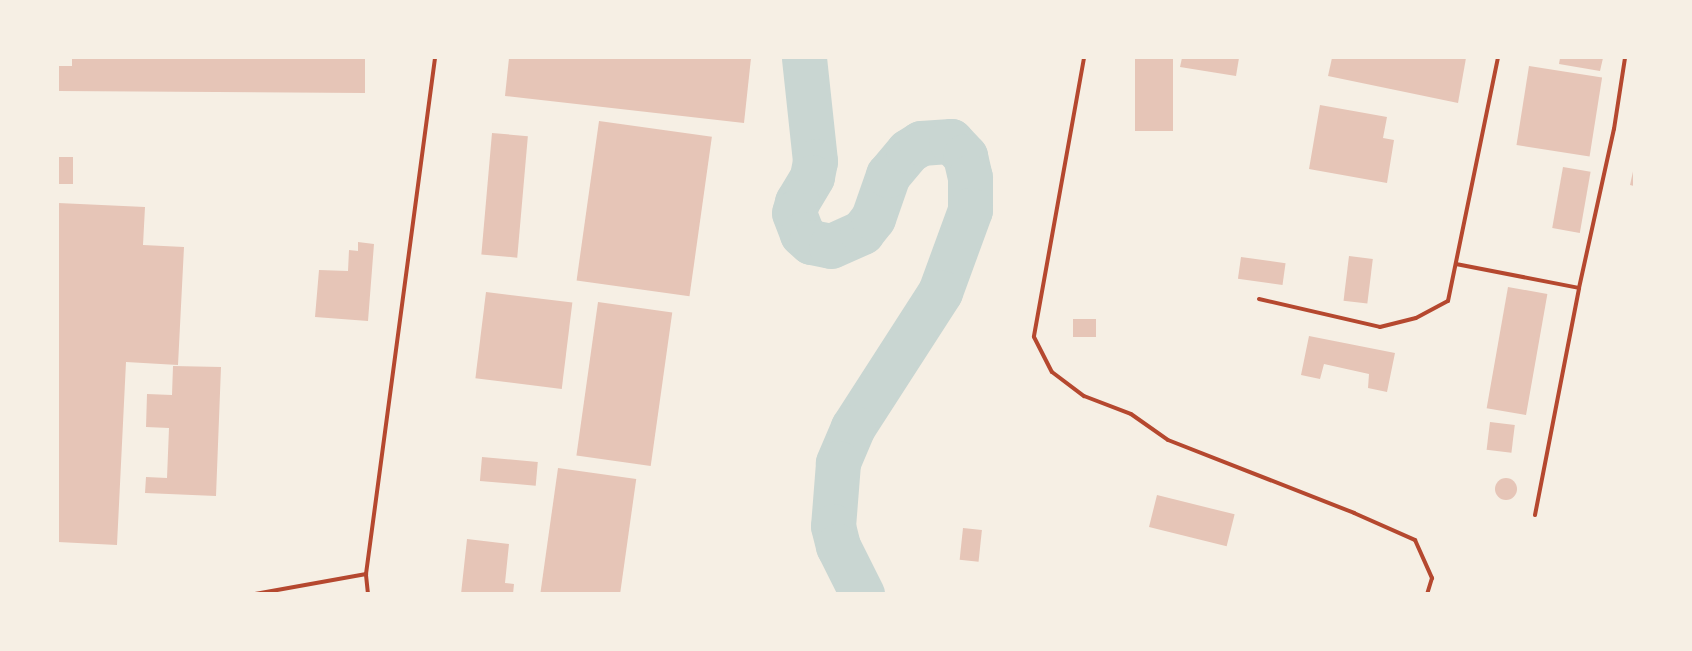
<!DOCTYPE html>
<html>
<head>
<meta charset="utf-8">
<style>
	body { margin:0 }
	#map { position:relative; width:1692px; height:651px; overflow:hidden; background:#f6efe4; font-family:Montserrat,sans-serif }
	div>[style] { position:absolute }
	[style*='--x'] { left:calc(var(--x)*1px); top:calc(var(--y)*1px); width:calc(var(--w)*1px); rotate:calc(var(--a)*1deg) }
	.river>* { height:45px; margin:-22.5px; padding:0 22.5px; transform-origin:22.5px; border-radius:22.5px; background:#c9d6d2 }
	.building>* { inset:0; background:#e6c5b7; transform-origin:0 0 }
	.round { border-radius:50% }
	.service>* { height:4px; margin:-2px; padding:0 2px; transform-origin:2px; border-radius:2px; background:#b5482f }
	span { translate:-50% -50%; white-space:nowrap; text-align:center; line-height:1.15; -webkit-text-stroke:5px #f6efe4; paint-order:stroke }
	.frame { position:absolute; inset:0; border:59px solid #f6efe4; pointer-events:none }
</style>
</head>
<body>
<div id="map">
	<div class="river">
		<div style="--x:804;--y:58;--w:104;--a:83.9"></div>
		<div style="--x:815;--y:161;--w:16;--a:101"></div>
		<div style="--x:812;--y:177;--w:29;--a:121"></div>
		<div style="--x:797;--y:202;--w:11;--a:105"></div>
		<div style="--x:794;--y:213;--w:22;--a:69"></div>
		<div style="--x:802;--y:234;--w:12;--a:42"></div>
		<div style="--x:811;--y:242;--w:20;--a:11"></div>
		<div style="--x:831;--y:246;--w:34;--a:-24"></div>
		<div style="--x:862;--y:232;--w:18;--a:-52"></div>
		<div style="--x:873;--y:218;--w:46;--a:-70.8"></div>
		<div style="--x:888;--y:175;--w:31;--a:-50"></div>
		<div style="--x:908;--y:151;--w:15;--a:-32"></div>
		<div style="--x:921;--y:143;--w:30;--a:-4"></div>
		<div style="--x:951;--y:141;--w:21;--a:47"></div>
		<div style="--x:965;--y:156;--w:22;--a:77"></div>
		<div style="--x:970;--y:177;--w:33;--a:90"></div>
		<div style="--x:970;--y:210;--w:87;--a:110.1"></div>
		<div style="--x:940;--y:292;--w:161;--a:122.8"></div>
		<div style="--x:853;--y:427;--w:39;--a:113"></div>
		<div style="--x:838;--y:463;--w:63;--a:94.5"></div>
		<div style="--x:833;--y:526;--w:21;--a:76"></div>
		<div style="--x:838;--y:546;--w:54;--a:63.4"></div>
	</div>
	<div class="building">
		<div style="clip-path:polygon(72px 58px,365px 58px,365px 93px,58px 91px,58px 66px,72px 66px)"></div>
		<div style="clip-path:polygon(509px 58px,751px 58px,744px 123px,505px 96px)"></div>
		<div style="left:1135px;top:58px;width:38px;height:73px"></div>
		<div style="clip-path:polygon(1182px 58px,1239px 58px,1236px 76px,1180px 67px)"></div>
		<div style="clip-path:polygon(1332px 58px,1466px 58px,1458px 103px,1328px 76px)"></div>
		<div style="clip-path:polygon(1560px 58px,1603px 58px,1600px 71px,1559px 64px)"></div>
		<div style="left:1529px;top:66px;width:74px;height:80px;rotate:9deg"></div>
		<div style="clip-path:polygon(1320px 105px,1387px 117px,1383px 138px,1394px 140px,1387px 183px,1309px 169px)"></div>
		<div style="left:599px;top:121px;width:114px;height:161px;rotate:8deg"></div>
		<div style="left:492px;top:133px;width:36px;height:122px;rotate:5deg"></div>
		<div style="left:58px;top:157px;width:15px;height:27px"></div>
		<div style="left:1563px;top:167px;width:28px;height:62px;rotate:10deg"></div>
		<div style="clip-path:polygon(1634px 167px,1634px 186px,1630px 185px)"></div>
		<div style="clip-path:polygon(58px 203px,145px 207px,143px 245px,184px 247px,178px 365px,126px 362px,117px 545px,58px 542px)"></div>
		<div style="clip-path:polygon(358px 242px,374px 244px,368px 321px,315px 317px,319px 270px,348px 271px,349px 250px,358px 251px)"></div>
		<div style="left:1349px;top:256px;width:24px;height:45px;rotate:7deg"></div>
		<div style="left:1241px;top:257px;width:45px;height:22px;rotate:8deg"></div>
		<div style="left:1508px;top:287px;width:40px;height:123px;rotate:10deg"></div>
		<div style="left:486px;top:292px;width:87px;height:87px;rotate:7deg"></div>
		<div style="left:598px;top:302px;width:75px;height:155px;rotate:8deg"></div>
		<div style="left:1073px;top:319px;width:23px;height:18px"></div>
		<div style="clip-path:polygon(1309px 336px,1395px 353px,1387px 392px,1368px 388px,1369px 374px,1324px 364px,1320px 379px,1301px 375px)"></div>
		<div style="clip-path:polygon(173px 366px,221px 367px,216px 496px,145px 493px,146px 477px,167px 478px,169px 428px,146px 427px,147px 394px,172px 395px)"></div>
		<div style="left:1490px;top:422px;width:25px;height:28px;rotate:7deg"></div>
		<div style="left:482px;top:457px;width:56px;height:24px;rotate:5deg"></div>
		<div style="left:558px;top:468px;width:79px;height:127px;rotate:8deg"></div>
		<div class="round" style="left:1495px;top:478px;width:22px;height:22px"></div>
		<div style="left:1157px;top:495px;width:80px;height:33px;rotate:14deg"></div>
		<div style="left:963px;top:528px;width:19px;height:32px;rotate:6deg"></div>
		<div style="clip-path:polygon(467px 539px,509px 544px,505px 583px,514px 584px,513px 594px,461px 594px)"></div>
	</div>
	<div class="service">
		<div style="--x:1084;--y:58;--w:283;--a:100.2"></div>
		<div style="--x:1034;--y:337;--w:39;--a:63"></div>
		<div style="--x:1052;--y:372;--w:40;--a:37"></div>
		<div style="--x:1084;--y:396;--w:50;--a:21"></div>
		<div style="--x:1131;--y:414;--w:45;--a:35.1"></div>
		<div style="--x:1168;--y:440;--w:200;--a:21.4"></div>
		<div style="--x:1354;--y:513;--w:67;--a:23.9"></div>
		<div style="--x:1415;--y:540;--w:42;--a:65.9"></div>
		<div style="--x:1432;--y:578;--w:17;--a:107"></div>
		<div style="--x:1456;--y:264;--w:125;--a:11"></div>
		<div style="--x:1259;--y:299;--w:124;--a:13"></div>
		<div style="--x:1380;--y:327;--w:37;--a:-14"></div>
		<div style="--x:1416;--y:318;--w:36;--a:-28"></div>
		<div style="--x:1448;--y:301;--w:248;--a:-78.4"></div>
		<div style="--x:1535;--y:515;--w:231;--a:-79"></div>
		<div style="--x:1579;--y:288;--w:163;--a:-77.6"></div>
		<div style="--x:1614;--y:129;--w:72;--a:-81.2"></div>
		<div style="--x:255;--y:594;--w:113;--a:-10.2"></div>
		<div style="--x:368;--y:594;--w:20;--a:-96"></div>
		<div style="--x:366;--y:574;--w:521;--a:-82.38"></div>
	</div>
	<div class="frame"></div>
</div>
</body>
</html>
